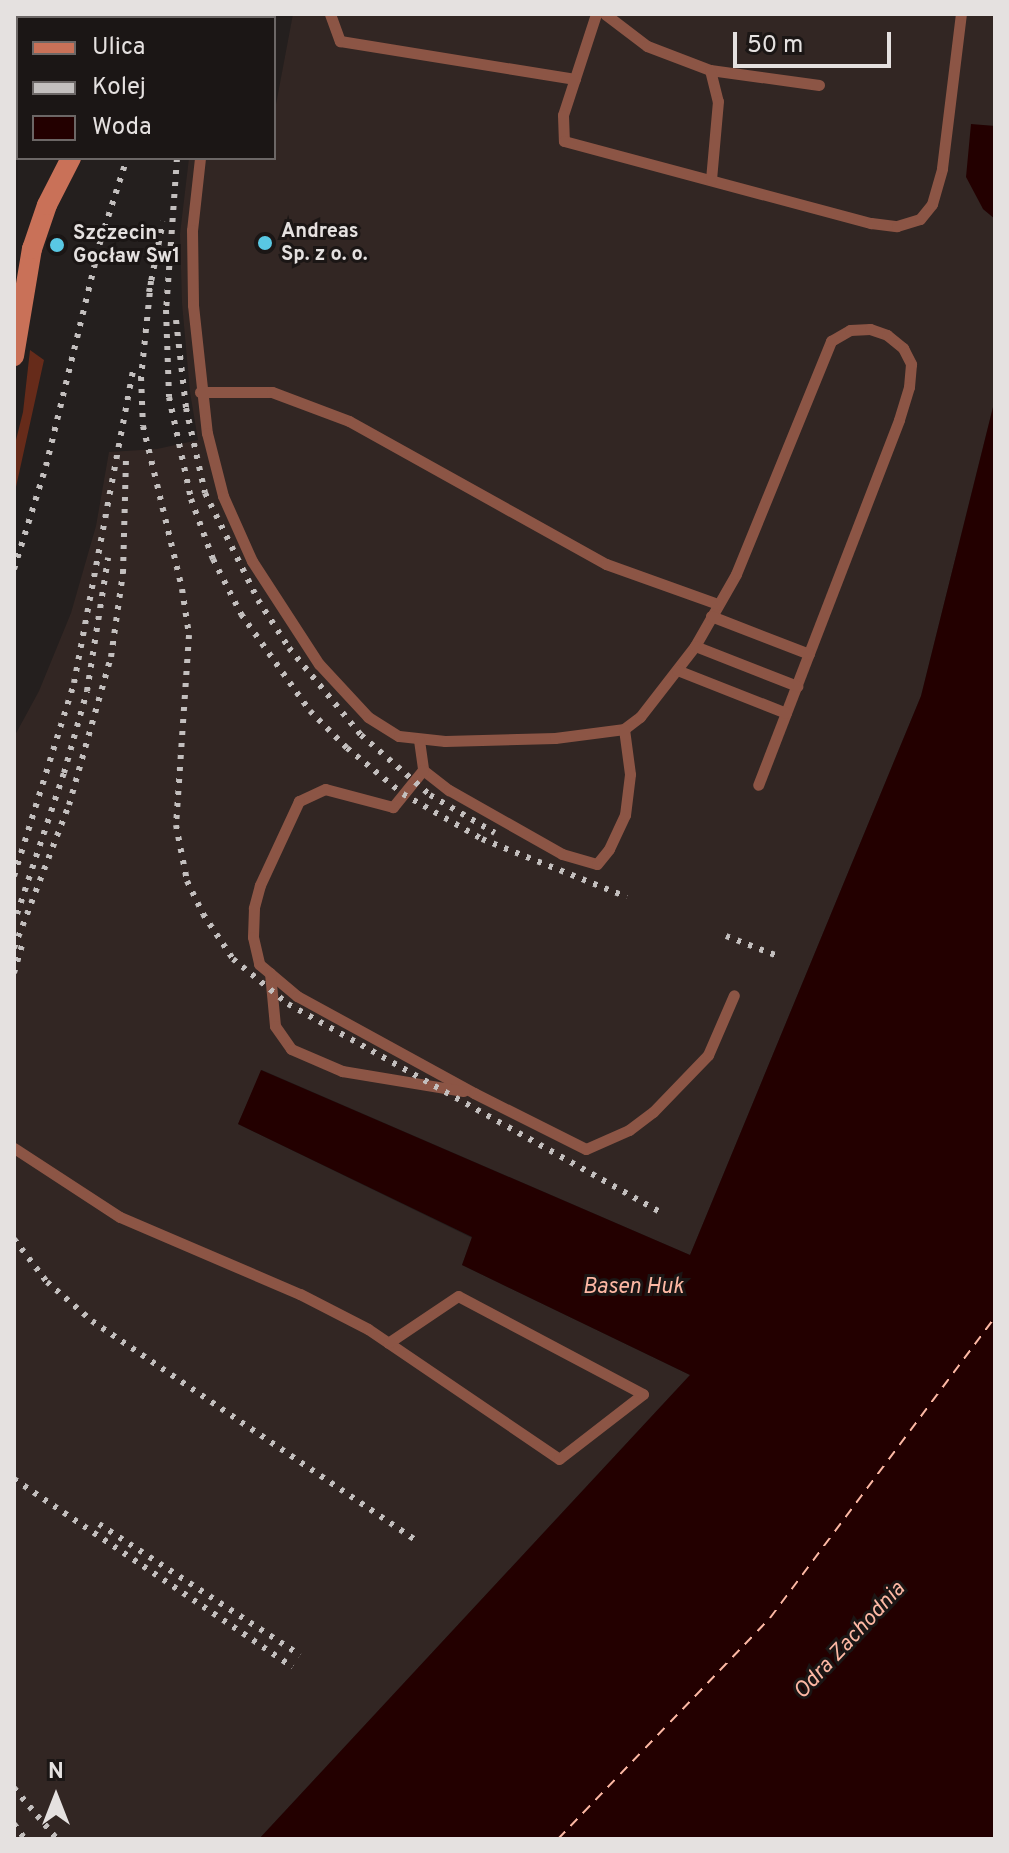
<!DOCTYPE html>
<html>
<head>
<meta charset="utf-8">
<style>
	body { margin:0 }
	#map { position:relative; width:1009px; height:1853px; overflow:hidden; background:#241f1e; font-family:Overpass,sans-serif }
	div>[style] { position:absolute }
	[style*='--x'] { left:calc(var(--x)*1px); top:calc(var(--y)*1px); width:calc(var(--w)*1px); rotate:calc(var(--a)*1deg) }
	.built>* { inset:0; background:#322623 }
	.green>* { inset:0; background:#662b1a }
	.water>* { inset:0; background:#230000 }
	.ferry>* { height:2px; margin-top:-1px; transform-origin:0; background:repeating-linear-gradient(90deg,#fdb8a4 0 10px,transparent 0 18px) }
	.lane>* { height:11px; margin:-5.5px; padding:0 5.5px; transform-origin:5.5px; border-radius:5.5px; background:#8c5545 }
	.street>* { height:20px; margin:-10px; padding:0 10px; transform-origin:10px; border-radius:10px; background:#8c5545 }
	.secondary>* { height:20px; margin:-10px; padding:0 10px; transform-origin:10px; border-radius:10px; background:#c97158 }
	.rail>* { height:6px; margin-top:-3px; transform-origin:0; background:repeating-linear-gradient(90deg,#c3bfbe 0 4px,transparent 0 12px) }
	.dots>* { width:22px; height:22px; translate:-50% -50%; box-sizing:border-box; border:4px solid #1b1615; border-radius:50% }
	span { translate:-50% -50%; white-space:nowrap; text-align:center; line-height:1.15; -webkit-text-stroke:6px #1b1615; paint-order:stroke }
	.poi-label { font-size:20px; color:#e5e1e0; font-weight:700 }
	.left { translate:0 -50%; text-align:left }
	.water-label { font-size:22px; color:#fdb8a4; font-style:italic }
	.frame { position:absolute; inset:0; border:16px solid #e5e1e0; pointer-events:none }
	.legend { position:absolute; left:16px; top:16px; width:260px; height:144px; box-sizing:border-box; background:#1b1615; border:2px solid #6c6766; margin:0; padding:10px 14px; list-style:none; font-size:24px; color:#e5e1e0 }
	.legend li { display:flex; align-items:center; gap:16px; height:40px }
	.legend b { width:40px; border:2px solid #6c6766 }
	.north { position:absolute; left:16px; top:1757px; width:80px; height:80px; -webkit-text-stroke:6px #1b1615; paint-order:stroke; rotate:0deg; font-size:22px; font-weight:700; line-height:32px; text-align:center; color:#e5e1e0 }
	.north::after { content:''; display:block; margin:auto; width:28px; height:36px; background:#e5e1e0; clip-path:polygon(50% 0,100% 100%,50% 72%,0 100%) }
	.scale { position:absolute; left:733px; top:32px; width:158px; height:36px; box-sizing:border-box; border:4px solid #e5e1e0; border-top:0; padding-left:10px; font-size:24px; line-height:28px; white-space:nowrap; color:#e5e1e0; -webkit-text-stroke:6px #1b1615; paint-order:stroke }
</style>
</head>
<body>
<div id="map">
	<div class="built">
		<div style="clip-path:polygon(293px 14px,995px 14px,995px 126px,971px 125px,983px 209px,995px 219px,995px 399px,921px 696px,690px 1255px,262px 1070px,238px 1124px,472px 1238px,462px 1265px,690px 1375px,259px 1839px,14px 1839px,14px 737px,39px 691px,71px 613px,96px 526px,109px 452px,157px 449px,198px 440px,190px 392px,182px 303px,180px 234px,189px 158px,274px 158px,274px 115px)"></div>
	</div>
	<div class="green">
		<div style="clip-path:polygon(30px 350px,44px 360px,14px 496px,14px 448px,23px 412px)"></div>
	</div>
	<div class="water">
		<div style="clip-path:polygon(971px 124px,995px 126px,995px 219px,983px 209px,966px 177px)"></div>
		<div style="clip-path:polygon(995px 399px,995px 1839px,259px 1839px,690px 1375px,462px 1265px,472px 1237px,238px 1124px,261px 1070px,690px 1255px,921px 696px)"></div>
	</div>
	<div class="ferry">
		<div style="--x:558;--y:1839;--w:306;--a:-46.2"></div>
		<div style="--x:770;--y:1618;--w:376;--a:-53.2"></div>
	</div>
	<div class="lane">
		<div style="--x:330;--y:14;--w:29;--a:70"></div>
		<div style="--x:340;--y:41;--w:238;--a:9.2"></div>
		<div style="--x:596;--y:14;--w:106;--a:108.1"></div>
		<div style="--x:563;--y:115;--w:26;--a:88"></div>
		<div style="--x:564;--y:141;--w:318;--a:15"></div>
		<div style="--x:871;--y:223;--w:26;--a:7"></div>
		<div style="--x:897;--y:226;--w:24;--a:-17"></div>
		<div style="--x:920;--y:219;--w:19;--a:-51"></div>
		<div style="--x:932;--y:204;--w:37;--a:-74"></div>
		<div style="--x:942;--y:168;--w:155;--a:-83"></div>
		<div style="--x:605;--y:14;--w:53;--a:37.3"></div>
		<div style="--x:647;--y:46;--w:67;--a:20.9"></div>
		<div style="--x:710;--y:70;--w:110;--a:7.8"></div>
		<div style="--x:710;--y:70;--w:32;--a:76"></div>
		<div style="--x:718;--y:101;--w:79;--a:95.1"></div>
		<div style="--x:200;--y:158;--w:72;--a:96.3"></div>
		<div style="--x:192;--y:230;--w:75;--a:89.2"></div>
		<div style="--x:193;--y:305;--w:129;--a:83.8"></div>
		<div style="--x:207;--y:433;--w:65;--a:75.7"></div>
		<div style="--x:223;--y:496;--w:71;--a:66"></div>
		<div style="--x:252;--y:561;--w:123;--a:57"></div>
		<div style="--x:319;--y:664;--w:72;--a:47.2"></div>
		<div style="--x:368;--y:717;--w:36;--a:32"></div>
		<div style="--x:399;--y:736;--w:46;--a:6.2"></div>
		<div style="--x:445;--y:741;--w:110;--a:-1.6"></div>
		<div style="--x:555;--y:738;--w:70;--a:-7.4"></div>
		<div style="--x:624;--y:729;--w:20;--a:-37"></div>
		<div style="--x:640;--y:717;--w:90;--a:-52.2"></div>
		<div style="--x:695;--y:646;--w:83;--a:-60.3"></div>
		<div style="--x:736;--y:574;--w:252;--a:-67.8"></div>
		<div style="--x:831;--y:341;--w:22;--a:-30"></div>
		<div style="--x:850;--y:330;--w:20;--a:-3"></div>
		<div style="--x:870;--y:329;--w:18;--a:19"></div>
		<div style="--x:887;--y:335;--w:21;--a:39"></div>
		<div style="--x:903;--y:348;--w:18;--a:63"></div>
		<div style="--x:911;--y:364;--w:23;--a:95"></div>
		<div style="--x:909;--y:387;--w:34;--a:107"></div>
		<div style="--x:899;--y:420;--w:391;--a:111.1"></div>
		<div style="--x:200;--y:392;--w:72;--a:0"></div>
		<div style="--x:272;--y:392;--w:82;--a:20.6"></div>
		<div style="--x:349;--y:421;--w:294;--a:29.1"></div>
		<div style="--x:606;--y:564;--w:119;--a:19.7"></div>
		<div style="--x:711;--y:616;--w:105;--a:21.2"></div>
		<div style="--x:695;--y:646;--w:110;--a:21.4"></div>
		<div style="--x:677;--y:670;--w:117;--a:21.5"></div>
		<div style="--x:419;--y:740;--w:30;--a:82"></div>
		<div style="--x:423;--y:770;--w:33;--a:38"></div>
		<div style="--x:449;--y:790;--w:130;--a:29.5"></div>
		<div style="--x:562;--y:854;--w:36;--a:16"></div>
		<div style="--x:597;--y:864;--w:19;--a:-51"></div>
		<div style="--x:609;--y:849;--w:38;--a:-65"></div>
		<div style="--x:625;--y:815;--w:41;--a:-83"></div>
		<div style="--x:630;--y:774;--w:45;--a:-97.6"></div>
		<div style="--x:423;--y:770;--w:48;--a:129"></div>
		<div style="--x:393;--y:807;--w:70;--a:-165.2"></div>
		<div style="--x:325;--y:789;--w:29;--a:155"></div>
		<div style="--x:299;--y:801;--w:93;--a:114.9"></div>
		<div style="--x:260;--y:885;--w:24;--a:105"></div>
		<div style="--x:254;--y:908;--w:29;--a:92"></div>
		<div style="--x:253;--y:937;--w:28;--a:77"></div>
		<div style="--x:259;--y:964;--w:50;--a:40.1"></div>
		<div style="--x:297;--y:996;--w:202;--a:28.7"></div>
		<div style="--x:474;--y:1093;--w:125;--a:26.6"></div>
		<div style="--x:586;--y:1149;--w:47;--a:-23.8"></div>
		<div style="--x:629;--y:1130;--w:30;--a:-37"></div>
		<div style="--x:653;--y:1112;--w:79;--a:-46"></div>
		<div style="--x:708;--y:1055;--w:65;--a:-66.6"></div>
		<div style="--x:270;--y:973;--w:53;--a:84.6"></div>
		<div style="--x:275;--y:1026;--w:28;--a:55"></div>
		<div style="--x:291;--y:1049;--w:56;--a:23.3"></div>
		<div style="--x:342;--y:1071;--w:123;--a:9.4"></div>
		<div style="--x:14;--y:1148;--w:126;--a:33.1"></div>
		<div style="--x:120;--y:1217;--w:196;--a:23.2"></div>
		<div style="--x:300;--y:1294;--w:76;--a:27.2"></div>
		<div style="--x:368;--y:1329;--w:231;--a:34.2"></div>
		<div style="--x:559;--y:1459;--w:106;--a:-37.7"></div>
		<div style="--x:643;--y:1394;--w:209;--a:-152.1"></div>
		<div style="--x:458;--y:1296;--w:84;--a:146.1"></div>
	</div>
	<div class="street">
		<div style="--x:252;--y:18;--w:4;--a:-76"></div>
	</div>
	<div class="secondary">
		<div style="--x:147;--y:18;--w:4;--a:-63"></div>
		<div style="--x:14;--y:356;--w:109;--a:-80.5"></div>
		<div style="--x:32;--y:249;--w:46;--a:-71.2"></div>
		<div style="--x:47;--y:205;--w:53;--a:-62.9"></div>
	</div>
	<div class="rail">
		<div style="--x:191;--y:18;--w:4;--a:-63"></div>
		<div style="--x:209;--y:18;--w:4;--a:-63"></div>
		<div style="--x:177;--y:158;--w:152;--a:94.1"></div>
		<div style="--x:166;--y:310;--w:87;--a:88"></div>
		<div style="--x:169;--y:397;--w:104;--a:77.8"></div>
		<div style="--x:191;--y:499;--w:64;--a:69.9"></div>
		<div style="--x:213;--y:559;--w:62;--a:63"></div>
		<div style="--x:241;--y:614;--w:119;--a:54.6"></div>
		<div style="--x:310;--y:711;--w:52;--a:45"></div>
		<div style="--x:347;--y:748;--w:72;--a:39.4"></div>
		<div style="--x:403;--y:794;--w:91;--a:29.7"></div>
		<div style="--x:482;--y:839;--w:156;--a:21.8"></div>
		<div style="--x:151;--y:281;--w:97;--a:95.9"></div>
		<div style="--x:141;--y:377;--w:49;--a:87.7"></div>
		<div style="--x:143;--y:426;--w:168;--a:76.5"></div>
		<div style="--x:182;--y:589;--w:47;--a:81.3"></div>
		<div style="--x:189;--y:635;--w:190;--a:93.9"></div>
		<div style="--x:176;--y:825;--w:57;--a:78.9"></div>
		<div style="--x:187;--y:881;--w:37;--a:64"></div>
		<div style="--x:203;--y:914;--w:54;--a:56.3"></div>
		<div style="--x:233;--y:959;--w:71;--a:39.3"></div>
		<div style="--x:288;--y:1004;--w:428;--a:29.2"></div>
		<div style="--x:149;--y:292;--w:72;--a:-78.8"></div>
		<div style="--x:176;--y:320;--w:89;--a:83.5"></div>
		<div style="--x:186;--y:408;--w:87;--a:77.4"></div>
		<div style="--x:205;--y:493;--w:119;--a:63.6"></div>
		<div style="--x:258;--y:600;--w:57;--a:57.1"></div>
		<div style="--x:289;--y:648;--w:113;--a:50.4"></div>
		<div style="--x:361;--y:735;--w:91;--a:41"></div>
		<div style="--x:430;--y:795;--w:75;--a:30.3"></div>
		<div style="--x:14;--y:569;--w:108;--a:-72.7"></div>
		<div style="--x:46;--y:466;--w:234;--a:-76.4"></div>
		<div style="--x:101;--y:239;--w:85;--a:-72.2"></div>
		<div style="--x:14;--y:876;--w:202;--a:-72.7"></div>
		<div style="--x:74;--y:683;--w:318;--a:-79.3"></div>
		<div style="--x:17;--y:914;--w:149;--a:-71.6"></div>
		<div style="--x:64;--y:773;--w:85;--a:-74.3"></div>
		<div style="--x:87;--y:691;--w:135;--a:-81"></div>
		<div style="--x:726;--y:936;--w:53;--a:21.2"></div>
		<div style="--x:14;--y:948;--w:153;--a:-69"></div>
		<div style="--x:69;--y:805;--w:154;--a:-74.2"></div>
		<div style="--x:111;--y:657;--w:85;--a:-81.9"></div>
		<div style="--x:123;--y:573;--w:116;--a:-88.5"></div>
		<div style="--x:14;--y:973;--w:35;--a:-74"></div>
		<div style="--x:14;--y:1239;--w:54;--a:52.5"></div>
		<div style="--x:47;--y:1282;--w:60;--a:40.9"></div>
		<div style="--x:92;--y:1321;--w:391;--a:34.1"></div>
		<div style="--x:14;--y:1479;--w:336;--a:34"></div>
		<div style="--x:99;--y:1524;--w:240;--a:33.1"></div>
		<div style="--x:14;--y:1788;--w:67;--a:49.9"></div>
		<div style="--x:14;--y:1824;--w:19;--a:54"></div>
	</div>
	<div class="dots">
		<div style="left:265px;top:243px;background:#59c8e4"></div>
		<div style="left:57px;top:245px;background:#59c8e4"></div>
	</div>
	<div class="poi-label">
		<span class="left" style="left:281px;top:244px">Andreas<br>Sp. z o. o.</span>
		<span class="left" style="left:73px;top:246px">Szczecin<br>Gocław Sw1</span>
	</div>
	<div class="water-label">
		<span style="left:633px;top:1288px">Basen Huk</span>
		<span style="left:850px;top:1641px;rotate:-47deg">Odra Zachodnia</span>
	</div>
	<div class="frame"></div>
	<ul class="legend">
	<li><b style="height:10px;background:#c97158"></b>Ulica</li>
	<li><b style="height:10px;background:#c3bfbe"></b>Kolej</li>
	<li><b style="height:22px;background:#230000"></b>Woda</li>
	</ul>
	<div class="north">N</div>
	<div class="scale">50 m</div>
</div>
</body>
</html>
